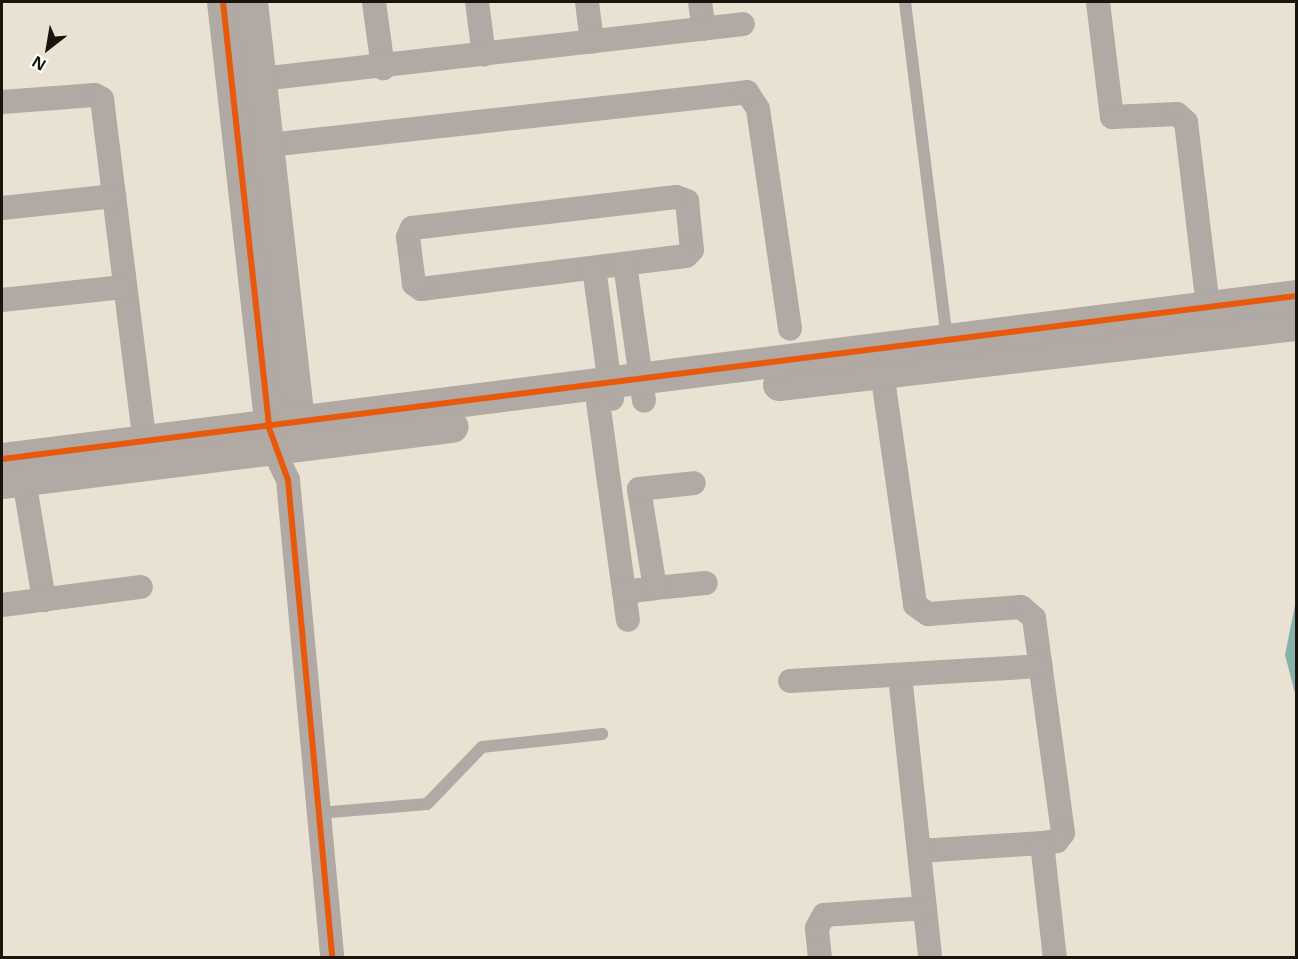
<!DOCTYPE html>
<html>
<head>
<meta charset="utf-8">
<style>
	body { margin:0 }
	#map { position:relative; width:1298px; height:959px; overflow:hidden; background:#e9e2d3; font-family:"Noto Sans",sans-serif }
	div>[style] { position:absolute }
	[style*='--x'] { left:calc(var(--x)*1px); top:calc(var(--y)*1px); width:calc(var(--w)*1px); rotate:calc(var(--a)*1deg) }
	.water>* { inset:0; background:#86b2ad }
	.service>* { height:12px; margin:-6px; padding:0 6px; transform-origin:6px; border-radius:6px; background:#b1a9a3 }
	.minor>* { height:24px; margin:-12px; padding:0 12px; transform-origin:12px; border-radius:12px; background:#b1a9a3 }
	.tertiary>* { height:32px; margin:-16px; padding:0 16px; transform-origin:16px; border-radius:16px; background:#b1a9a3 }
	.cycleway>* { height:6px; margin:-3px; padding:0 3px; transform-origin:3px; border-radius:3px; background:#e8590c }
	span { translate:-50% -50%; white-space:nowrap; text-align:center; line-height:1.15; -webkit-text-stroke:6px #fff; paint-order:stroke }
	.frame { position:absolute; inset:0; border:3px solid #1a150c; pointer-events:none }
	.north { position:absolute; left:18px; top:18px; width:60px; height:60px; -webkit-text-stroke:4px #fff; paint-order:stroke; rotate:211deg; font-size:16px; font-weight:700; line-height:24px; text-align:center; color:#1a150c }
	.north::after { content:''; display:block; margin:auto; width:21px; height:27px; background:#1a150c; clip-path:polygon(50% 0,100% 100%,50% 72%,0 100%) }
</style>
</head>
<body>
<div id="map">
	<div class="water">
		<div style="clip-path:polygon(1296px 600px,1296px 697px,1285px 655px)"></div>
	</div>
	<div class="service">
		<div style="--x:905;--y:2;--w:340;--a:82.9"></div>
		<div style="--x:319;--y:813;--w:108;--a:-4.8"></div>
		<div style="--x:427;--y:804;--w:79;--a:-46"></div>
		<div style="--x:482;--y:747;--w:121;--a:-6.2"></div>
	</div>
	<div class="minor">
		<div style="--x:374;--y:2;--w:67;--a:82.2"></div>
		<div style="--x:477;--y:2;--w:53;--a:82.5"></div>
		<div style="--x:587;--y:2;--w:40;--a:82.9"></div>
		<div style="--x:700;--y:2;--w:27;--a:82"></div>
		<div style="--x:1098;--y:2;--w:116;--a:83.1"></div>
		<div style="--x:1112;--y:117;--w:65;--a:-2.6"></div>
		<div style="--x:1177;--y:114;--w:12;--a:42"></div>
		<div style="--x:1186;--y:122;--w:186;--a:83.2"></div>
		<div style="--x:261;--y:79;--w:485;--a:-6.5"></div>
		<div style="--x:2;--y:102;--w:93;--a:-4.3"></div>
		<div style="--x:95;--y:95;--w:8;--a:30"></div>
		<div style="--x:102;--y:99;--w:346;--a:82.9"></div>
		<div style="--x:269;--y:145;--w:481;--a:-6.3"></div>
		<div style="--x:747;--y:92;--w:20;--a:57"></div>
		<div style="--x:758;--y:109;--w:222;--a:81.7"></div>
		<div style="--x:676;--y:197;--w:12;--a:20"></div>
		<div style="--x:687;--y:201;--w:49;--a:84.2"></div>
		<div style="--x:692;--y:250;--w:8;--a:135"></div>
		<div style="--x:686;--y:256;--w:267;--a:172.9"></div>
		<div style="--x:421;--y:289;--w:9;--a:-144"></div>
		<div style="--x:414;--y:284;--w:47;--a:-97.3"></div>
		<div style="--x:408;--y:237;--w:10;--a:-66"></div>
		<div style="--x:412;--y:228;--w:266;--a:-6.7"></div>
		<div style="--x:2;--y:208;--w:113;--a:-6.1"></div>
		<div style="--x:625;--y:264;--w:138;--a:82.1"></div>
		<div style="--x:594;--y:268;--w:132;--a:82.2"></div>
		<div style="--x:2;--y:300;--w:122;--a:-6.1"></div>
		<div style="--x:882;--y:372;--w:235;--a:81.9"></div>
		<div style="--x:915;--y:605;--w:16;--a:35"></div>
		<div style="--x:928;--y:614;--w:93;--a:-4.3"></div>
		<div style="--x:1021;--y:607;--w:17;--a:40"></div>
		<div style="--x:1034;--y:618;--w:217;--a:82.3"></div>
		<div style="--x:1063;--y:833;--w:10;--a:127"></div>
		<div style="--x:1057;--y:841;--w:15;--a:172"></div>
		<div style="--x:1042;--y:843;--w:123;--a:176.3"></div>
		<div style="--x:596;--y:387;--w:235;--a:82.2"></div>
		<div style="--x:273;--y:449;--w:34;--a:64"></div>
		<div style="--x:288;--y:480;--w:480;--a:84.7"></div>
		<div style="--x:24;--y:480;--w:122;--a:80.5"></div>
		<div style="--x:655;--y:588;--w:51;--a:-5.6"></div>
		<div style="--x:624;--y:592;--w:31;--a:-7"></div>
		<div style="--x:655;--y:588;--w:100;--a:-99.2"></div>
		<div style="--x:639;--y:489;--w:55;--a:-6.2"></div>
		<div style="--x:2;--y:605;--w:140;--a:-7.4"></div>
		<div style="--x:900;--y:675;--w:285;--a:83.9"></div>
		<div style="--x:790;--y:681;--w:251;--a:-3.4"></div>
		<div style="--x:1042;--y:843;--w:116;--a:83.6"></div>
		<div style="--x:820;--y:958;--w:30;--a:-96"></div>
		<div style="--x:817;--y:928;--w:15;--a:-62"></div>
		<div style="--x:824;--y:915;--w:101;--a:-4"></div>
	</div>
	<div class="tertiary">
		<div style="--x:223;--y:2;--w:449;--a:83.6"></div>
		<div style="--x:252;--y:2;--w:446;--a:83.6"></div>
		<div style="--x:779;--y:385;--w:520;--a:-6.62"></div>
		<div style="--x:2;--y:459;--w:1304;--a:-7.18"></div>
		<div style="--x:2;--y:483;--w:454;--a:-7.1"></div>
	</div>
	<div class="cycleway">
		<div style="--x:223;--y:2;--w:428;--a:83.8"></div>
		<div style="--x:269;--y:428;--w:55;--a:69.9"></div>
		<div style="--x:288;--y:480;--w:480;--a:84.7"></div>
		<div style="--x:2;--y:459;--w:1304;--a:-7.18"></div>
	</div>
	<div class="frame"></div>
	<div class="north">N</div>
</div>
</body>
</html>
